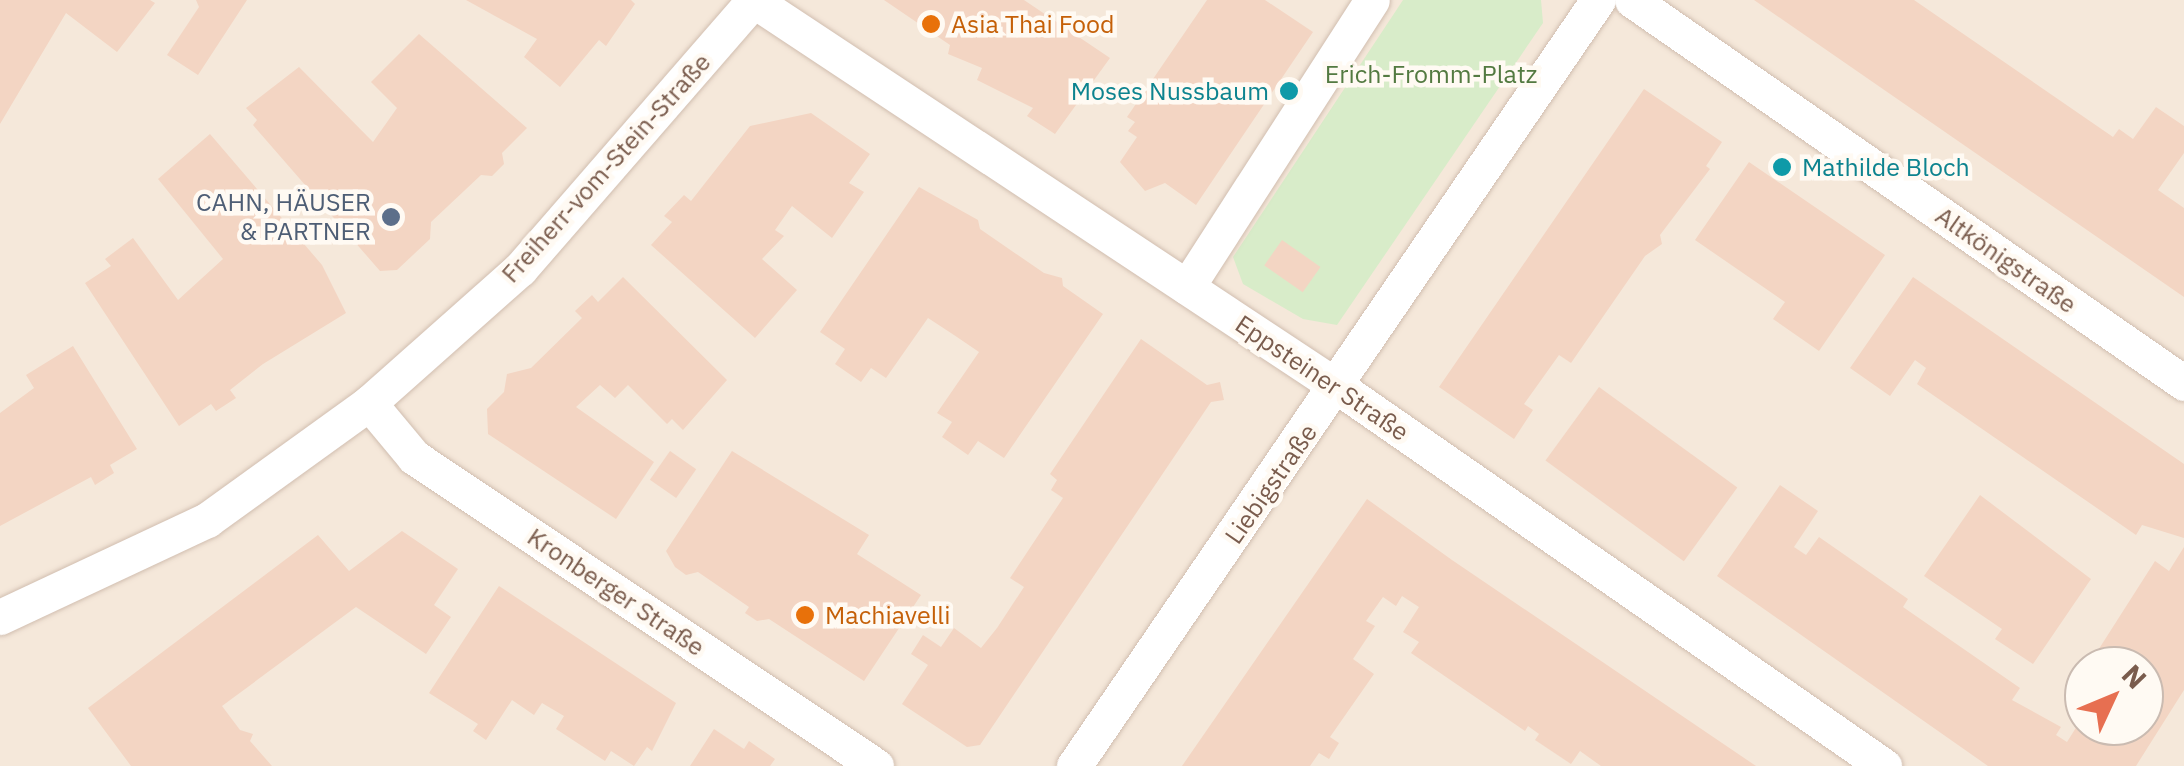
<!DOCTYPE html>
<html>
<head>
<meta charset="utf-8">
<style>
	body { margin:0 }
	#map { position:relative; width:2184px; height:766px; overflow:hidden; background:#fdf6ec; font-family:"IBM Plex Sans",sans-serif }
	div>[style] { position:absolute }
	[style*='--x'] { left:calc(var(--x)*1px); top:calc(var(--y)*1px); width:calc(var(--w)*1px); rotate:calc(var(--a)*1deg) }
	.residential>* { inset:0; background:#f5e8da }
	.green>* { inset:0; background:#d8ecc9 }
	.building>* { inset:0; background:#f3d5c3; transform-origin:0 0 }
	.roads { filter:drop-shadow(0 0 2px #d1beb0) drop-shadow(0 0 2px #d1beb0) }
	.minor>* { height:35px; margin:-17.5px; padding:0 17.5px; transform-origin:17.5px; border-radius:17.5px; background:#fff }
	.dots>* { width:28px; height:28px; translate:-50% -50%; box-sizing:border-box; border:5px solid #fffaf3; border-radius:50% }
	span { translate:-50% -50%; white-space:nowrap; text-align:center; line-height:1.15; -webkit-text-stroke:9px #fffaf3; paint-order:stroke }
	.food-label { font-size:25px; color:#c56008 }
	.left { translate:0 -50%; text-align:left }
	.park-label { font-size:25px; color:#537a41 }
	.culture-label { font-size:25px; color:#0d838f }
	.right { translate:-100% -50%; text-align:right }
	.street-label { font-size:25px; color:#7a5c4d }
	.service-label { font-size:25px; color:#4e5e75 }
	.north { position:absolute; left:2064px; top:646px; width:100px; height:100px; box-sizing:border-box; background:#fffaf3; border:2px solid #cabbb1; border-radius:50%; rotate:46deg; font-size:28px; font-weight:700; line-height:40px; text-align:center; color:#7a5c4d }
	.north::after { content:''; display:block; margin:auto; width:35px; height:45px; background:#e76f51; clip-path:polygon(50% 0,100% 100%,50% 72%,0 100%) }
</style>
</head>
<body>
<div id="map">
	<div class="residential">
		<div style="clip-path:polygon(evenodd,0 0,2184px 0,2184px 766px,0 766px,0 0,2084px 666px,2144px 666px,2144px 726px,2084px 726px,2084px 666px)"></div>
	</div>
	<div class="green">
		<div style="clip-path:polygon(1403px 0,1541px 0,1543px 23px,1337px 325px,1303px 319px,1243px 284px,1233px 257px)"></div>
	</div>
	<div class="building">
		<div style="clip-path:polygon(0 0,150px 0,155px 3px,117px 52px,66px 13px,0 124px)"></div>
		<div style="clip-path:polygon(196px 0,247px 0,198px 75px,167px 55px,199px 7px)"></div>
		<div style="clip-path:polygon(466px 0,631px 0,635px 4px,606px 46px,599px 40px,560px 87px,524px 57px,537px 39px)"></div>
		<div style="clip-path:polygon(884px 0,1024px 0,1110px 58px,1055px 134px,1027px 116px,1033px 108px,977px 80px,982px 68px,948px 54px,950px 45px)"></div>
		<div style="clip-path:polygon(1207px 0,1265px 0,1313px 32px,1196px 205px,1165px 183px,1145px 191px,1120px 162px,1137px 137px,1128px 131px,1135px 122px,1127px 117px)"></div>
		<div style="clip-path:polygon(1754px 0,1914px 0,2113px 137px,2119px 129px,2133px 139px,2156px 107px,2184px 126px,2184px 153px,2158px 190px,2184px 208px,2184px 297px)"></div>
		<div style="clip-path:polygon(419px 34px,527px 128px,502px 153px,504px 164px,492px 176px,481px 175px,431px 222px,430px 239px,397px 270px,380px 271px,253px 125px,257px 120px,246px 108px,299px 67px,373px 142px,397px 108px,371px 82px)"></div>
		<div style="clip-path:polygon(1644px 89px,1722px 142px,1706px 166px,1710px 169px,1660px 235px,1662px 244px,1645px 256px,1571px 363px,1559px 355px,1524px 404px,1533px 410px,1514px 439px,1439px 387px)"></div>
		<div style="clip-path:polygon(811px 113px,870px 154px,849px 183px,864px 192px,832px 238px,792px 206px,775px 230px,784px 236px,762px 259px,797px 290px,755px 338px,651px 245px,672px 222px,664px 216px,684px 195px,691px 201px,750px 126px)"></div>
		<div style="clip-path:polygon(210px 134px,322px 265px,346px 313px,263px 364px,230px 390px,236px 398px,216px 411px,211px 404px,179px 426px,85px 283px,111px 266px,105px 259px,133px 238px,178px 300px,223px 259px,158px 179px)"></div>
		<div style="clip-path:polygon(1749px 162px,1885px 255px,1819px 351px,1773px 319px,1785px 302px,1695px 240px)"></div>
		<div style="clip-path:polygon(919px 187px,978px 220px,980px 229px,1044px 273px,1062px 278px,1063px 286px,1103px 314px,1004px 458px,978px 441px,968px 455px,942px 437px,952px 422px,937px 413px,979px 352px,954px 335px,928px 318px,886px 378px,871px 368px,861px 382px,835px 364px,845px 349px,820px 332px)"></div>
		<div style="left:1282px;top:240px;width:47px;height:31px;rotate:35deg"></div>
		<div style="clip-path:polygon(623px 277px,727px 380px,683px 430px,672px 419px,667px 424px,628px 385px,615px 398px,600px 385px,576px 407px,654px 462px,616px 519px,488px 434px,487px 409px,504px 392px,507px 374px,531px 368px,582px 318px,575px 311px,592px 295px,598px 302px)"></div>
		<div style="clip-path:polygon(1913px 277px,2184px 464px,2184px 538px,2142px 525px,2136px 535px,1917px 384px,1926px 368px,1915px 360px,1890px 396px,1850px 368px)"></div>
		<div style="clip-path:polygon(1141px 339px,1207px 385px,1220px 382px,1224px 400px,1211px 402px,980px 745px,967px 747px,902px 704px,928px 665px,911px 654px,923px 635px,941px 647px,954px 628px,981px 648px,997px 628px,1024px 587px,1010px 578px,1063px 498px,1051px 490px,1057px 480px,1050px 474px)"></div>
		<div style="clip-path:polygon(73px 346px,137px 449px,110px 465px,114px 473px,95px 485px,91px 477px,0 526px,0 413px,34px 388px,26px 375px)"></div>
		<div style="left:1599px;top:387px;width:171px;height:91px;rotate:36deg"></div>
		<div style="left:670px;top:451px;width:32px;height:35px;rotate:35deg"></div>
		<div style="clip-path:polygon(732px 451px,869px 535px,857px 554px,921px 595px,864px 681px,769px 619px,757px 621px,745px 613px,749px 607px,698px 572px,686px 575px,675px 567px,666px 551px)"></div>
		<div style="clip-path:polygon(1780px 485px,1818px 511px,1794px 547px,1806px 555px,1819px 537px,1908px 599px,1903px 607px,2020px 688px,2012px 700px,2061px 727px,2056px 735px,2067px 742px,2084px 715px,2084px 726px,2144px 726px,2144px 666px,2088px 666px,2155px 561px,2169px 571px,2184px 547px,2184px 690px,2136px 766px,1988px 766px,1717px 576px)"></div>
		<div style="clip-path:polygon(1980px 495px,2091px 579px,2033px 664px,1995px 639px,2002px 629px,1924px 576px)"></div>
		<div style="clip-path:polygon(1367px 499px,1452px 560px,1756px 766px,1601px 766px,1580px 751px,1571px 764px,1535px 740px,1539px 734px,1528px 726px,1525px 731px,1411px 653px,1419px 642px,1403px 632px,1419px 607px,1402px 596px,1396px 606px,1383px 597px,1366px 621px,1375px 626px,1353px 659px,1374px 674px,1330px 737px,1339px 743px,1329px 759px,1319px 753px,1310px 766px,1182px 766px)"></div>
		<div style="clip-path:polygon(402px 531px,458px 569px,434px 605px,451px 617px,426px 654px,356px 607px,222px 706px,240px 730px,253px 734px,250px 741px,272px 766px,131px 766px,88px 708px,318px 535px,349px 571px)"></div>
		<div style="clip-path:polygon(499px 586px,676px 703px,652px 751px,647px 747px,634px 766px,611px 751px,605px 761px,556px 729px,564px 716px,542px 703px,534px 715px,512px 700px,486px 740px,473px 731px,478px 724px,429px 693px)"></div>
		<div style="clip-path:polygon(2084px 673px,2084px 708px,2068px 697px)"></div>
		<div style="clip-path:polygon(714px 729px,744px 749px,749px 741px,775px 759px,770px 766px,690px 766px)"></div>
	</div>
	<div class="roads">
		<div class="minor">
			<div style="--x:753;--y:0;--w:701;--a:33.49"></div>
			<div style="--x:1338;--y:387;--w:665;--a:34.77"></div>
			<div style="--x:1632;--y:0;--w:672;--a:34.75"></div>
			<div style="--x:1187;--y:287;--w:341;--a:-57.2"></div>
			<div style="--x:369;--y:403;--w:70;--a:50.2"></div>
			<div style="--x:414;--y:457;--w:556;--a:33.78"></div>
			<div style="--x:0;--y:617;--w:229;--a:-25.1"></div>
			<div style="--x:207;--y:520;--w:200;--a:-35.8"></div>
			<div style="--x:369;--y:403;--w:202;--a:-41.6"></div>
			<div style="--x:520;--y:269;--w:357;--a:-49"></div>
			<div style="--x:1074;--y:766;--w:928;--a:-55.63"></div>
		</div>
	</div>
	<div class="dots">
		<div style="left:931px;top:24px;background:#e8710a"></div>
		<div style="left:1289px;top:91px;background:#0f9aa8"></div>
		<div style="left:1782px;top:167px;background:#0f9aa8"></div>
		<div style="left:391px;top:217px;background:#5c6f8a"></div>
		<div style="left:805px;top:615px;background:#e8710a"></div>
	</div>
	<div class="food-label">
		<span class="left" style="left:951px;top:24px">Asia Thai Food</span>
		<span class="left" style="left:825px;top:615px">Machiavelli</span>
	</div>
	<div class="park-label">
		<span style="left:1431px;top:74px">Erich-Fromm-Platz</span>
	</div>
	<div class="culture-label">
		<span class="right" style="left:1269px;top:91px">Moses Nussbaum</span>
		<span class="left" style="left:1802px;top:167px">Mathilde Bloch</span>
	</div>
	<div class="street-label">
		<span style="left:606px;top:168px;rotate:-48deg">Freiherr-vom-Stein-Straße</span>
		<span style="left:2006px;top:260px;rotate:35deg">Altkönigstraße</span>
		<span style="left:1322px;top:378px;rotate:34deg">Eppsteiner Straße</span>
		<span style="left:1271px;top:484px;rotate:-55deg">Liebigstraße</span>
		<span style="left:616px;top:592px;rotate:34deg">Kronberger Straße</span>
	</div>
	<div class="service-label">
		<span class="right" style="left:371px;top:217px">CAHN, HÄUSER<br>&amp; PARTNER</span>
	</div>
	<div class="north">N</div>
</div>
</body>
</html>
